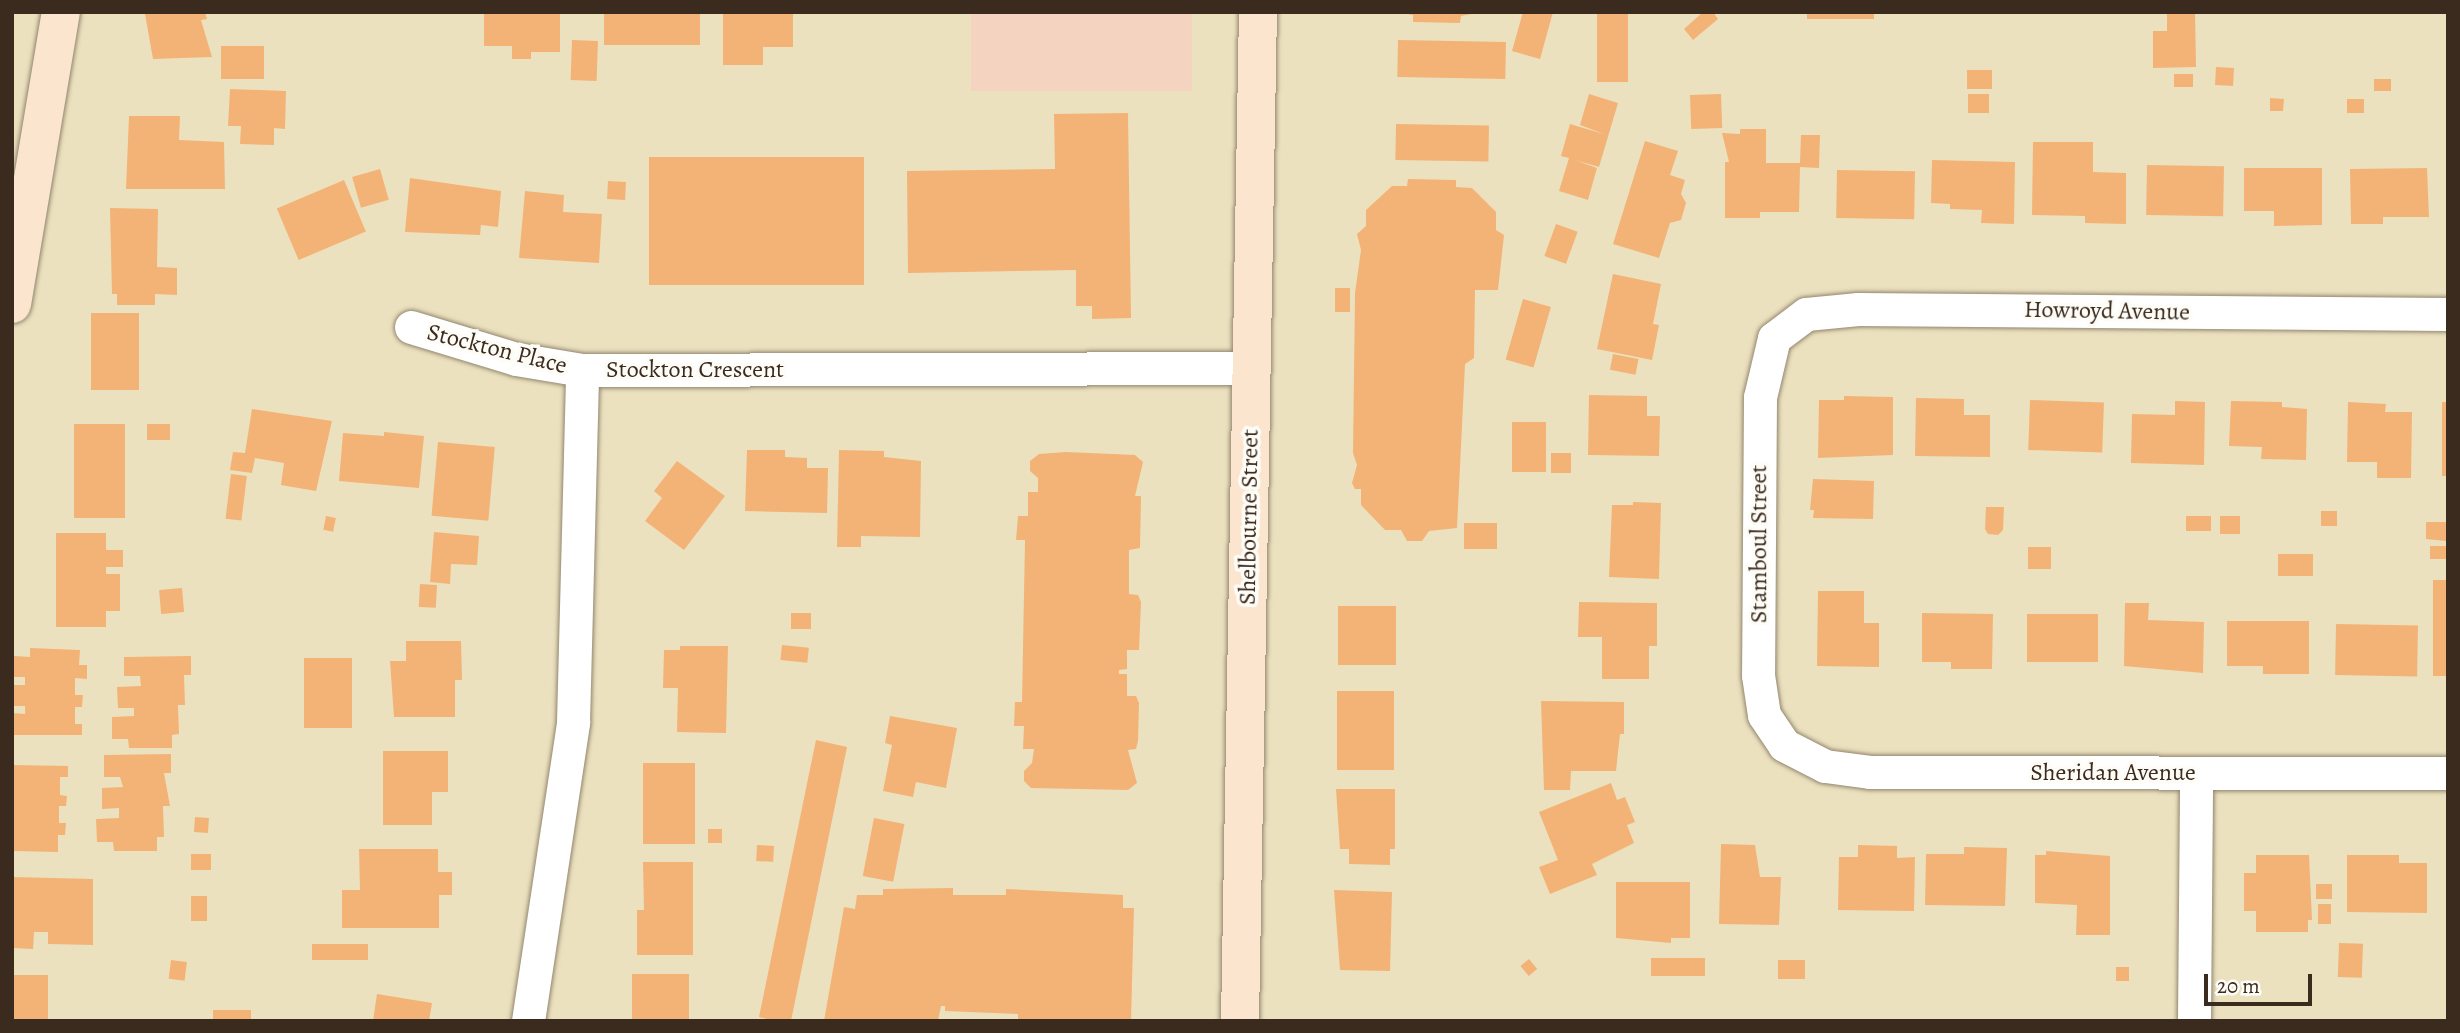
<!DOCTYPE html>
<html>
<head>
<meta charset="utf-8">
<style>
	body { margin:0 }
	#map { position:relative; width:2460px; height:1033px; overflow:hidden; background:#ebe1bf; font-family:Alegreya,serif }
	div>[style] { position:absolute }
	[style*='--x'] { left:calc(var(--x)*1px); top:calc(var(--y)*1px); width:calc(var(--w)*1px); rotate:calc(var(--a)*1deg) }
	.built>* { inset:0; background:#f4d3c0; transform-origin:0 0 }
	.building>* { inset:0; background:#f3b376; transform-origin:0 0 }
	.roads { filter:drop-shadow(0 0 2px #93866e) drop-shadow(0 0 2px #93866e) }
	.street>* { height:33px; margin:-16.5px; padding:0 16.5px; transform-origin:16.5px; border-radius:16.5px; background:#fff }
	.secondary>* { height:38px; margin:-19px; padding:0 19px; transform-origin:19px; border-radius:19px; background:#fce5cf }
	span { translate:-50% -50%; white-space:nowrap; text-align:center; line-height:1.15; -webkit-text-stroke:7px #fdfcf7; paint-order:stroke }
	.street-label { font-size:24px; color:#3b2a1e }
	.frame { position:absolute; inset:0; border:14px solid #3b2a1e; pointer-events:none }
	.scale { position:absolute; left:2204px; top:974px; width:108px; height:32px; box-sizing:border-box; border:4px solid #3b2a1e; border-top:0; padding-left:9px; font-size:21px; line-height:24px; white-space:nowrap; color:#3b2a1e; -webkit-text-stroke:5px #fdfcf7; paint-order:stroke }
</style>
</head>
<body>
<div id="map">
	<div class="built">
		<div style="left:971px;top:12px;width:221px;height:79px"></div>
	</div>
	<div class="building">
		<div style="clip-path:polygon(149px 12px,205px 12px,207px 19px,201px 20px,212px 57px,153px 59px,145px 14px)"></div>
		<div style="clip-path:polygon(484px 12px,560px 12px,560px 52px,531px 52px,531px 59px,512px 59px,512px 46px,484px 46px)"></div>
		<div style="left:604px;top:12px;width:96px;height:33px"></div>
		<div style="clip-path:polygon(723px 12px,793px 12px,793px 47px,763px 47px,763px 65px,723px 65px)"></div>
		<div style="clip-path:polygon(1395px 12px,1482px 12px,1461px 16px,1460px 23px,1413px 22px,1413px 15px)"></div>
		<div style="clip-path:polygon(1523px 12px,1553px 12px,1540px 59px,1512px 51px)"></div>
		<div style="left:1597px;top:12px;width:31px;height:70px"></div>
		<div style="clip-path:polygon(1703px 12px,1713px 12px,1718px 19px,1693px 40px,1684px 29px)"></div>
		<div style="left:1807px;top:12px;width:67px;height:7px"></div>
		<div style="clip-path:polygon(2167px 12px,2195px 12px,2196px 67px,2153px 68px,2153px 31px,2167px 31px)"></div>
		<div style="left:572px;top:40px;width:26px;height:40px;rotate:2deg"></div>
		<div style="left:1398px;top:40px;width:108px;height:37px;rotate:1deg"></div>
		<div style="left:221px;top:46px;width:43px;height:33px"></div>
		<div style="left:2216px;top:67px;width:18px;height:18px;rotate:3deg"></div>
		<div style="left:1992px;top:70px;width:19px;height:25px;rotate:90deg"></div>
		<div style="left:2174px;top:74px;width:19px;height:13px"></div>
		<div style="left:2374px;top:79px;width:17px;height:12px"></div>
		<div style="clip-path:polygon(230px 89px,286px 91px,285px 129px,274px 128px,274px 145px,240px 144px,241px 126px,228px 126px)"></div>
		<div style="clip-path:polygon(1589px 94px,1618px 103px,1599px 167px,1575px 160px,1597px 168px,1588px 200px,1559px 191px,1569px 158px,1561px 156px,1570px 124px,1604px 134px,1580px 125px)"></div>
		<div style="left:1721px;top:94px;width:34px;height:31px;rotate:88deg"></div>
		<div style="left:1968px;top:94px;width:21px;height:19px"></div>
		<div style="clip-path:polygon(2270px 98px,2284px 99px,2283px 111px,2270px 111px)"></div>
		<div style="left:2364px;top:99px;width:14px;height:17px;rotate:90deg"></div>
		<div style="clip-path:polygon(1128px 113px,1131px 318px,1092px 319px,1092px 306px,1076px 306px,1076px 270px,908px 273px,907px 171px,1055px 169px,1054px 114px)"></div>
		<div style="clip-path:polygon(129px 116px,180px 116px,179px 140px,224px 142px,225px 189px,126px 189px)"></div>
		<div style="left:1396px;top:124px;width:93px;height:36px;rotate:1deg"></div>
		<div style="clip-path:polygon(1740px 129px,1766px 129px,1766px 163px,1800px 163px,1801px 135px,1820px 135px,1819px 168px,1800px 167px,1799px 212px,1760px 212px,1760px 218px,1725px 218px,1725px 162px,1729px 162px,1722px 133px,1740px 134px)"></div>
		<div style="clip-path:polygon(1645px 141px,1678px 151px,1670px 175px,1685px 180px,1681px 194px,1686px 203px,1681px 220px,1670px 223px,1659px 258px,1613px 244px)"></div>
		<div style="clip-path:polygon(2033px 142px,2093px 142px,2093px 172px,2126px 173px,2126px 224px,2085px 223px,2085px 216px,2032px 215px)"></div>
		<div style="left:864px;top:157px;width:128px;height:215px;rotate:90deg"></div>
		<div style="clip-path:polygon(1932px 160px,2015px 162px,2014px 224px,1981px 223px,1982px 210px,1950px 209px,1950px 204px,1931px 203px)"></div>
		<div style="left:2147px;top:165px;width:77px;height:50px;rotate:1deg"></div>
		<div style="clip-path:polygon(2244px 168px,2322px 168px,2322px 225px,2274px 226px,2274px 211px,2244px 211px)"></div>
		<div style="clip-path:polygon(2427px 168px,2429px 217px,2383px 217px,2383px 224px,2351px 224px,2350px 169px)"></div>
		<div style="left:380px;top:169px;width:32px;height:29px;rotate:74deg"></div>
		<div style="left:1837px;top:170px;width:78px;height:48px;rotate:1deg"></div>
		<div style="clip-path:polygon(410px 178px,501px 191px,498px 227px,481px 225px,480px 235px,405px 232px)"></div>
		<div style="clip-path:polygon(1408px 179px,1456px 180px,1456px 187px,1472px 188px,1496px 212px,1496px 230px,1504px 235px,1498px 290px,1475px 290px,1474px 358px,1465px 364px,1457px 528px,1429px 531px,1422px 541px,1407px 541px,1401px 530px,1385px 530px,1361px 505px,1361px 489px,1355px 489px,1352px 483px,1357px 465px,1353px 453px,1355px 293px,1361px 250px,1357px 234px,1366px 226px,1366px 210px,1392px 186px,1407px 186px)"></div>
		<div style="left:344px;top:180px;width:56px;height:73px;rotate:67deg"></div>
		<div style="left:608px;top:181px;width:18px;height:18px;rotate:3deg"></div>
		<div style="clip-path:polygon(525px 191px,564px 195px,563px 212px,602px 214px,599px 263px,519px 258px)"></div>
		<div style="clip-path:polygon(110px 208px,158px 209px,157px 267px,177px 268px,177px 295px,155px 294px,155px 305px,117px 305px,117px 294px,112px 294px)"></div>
		<div style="left:1556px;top:224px;width:23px;height:34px;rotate:20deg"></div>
		<div style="clip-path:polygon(1613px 274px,1661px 284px,1653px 324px,1659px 325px,1652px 360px,1597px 349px)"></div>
		<div style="left:1335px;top:288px;width:15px;height:24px"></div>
		<div style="left:1523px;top:299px;width:29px;height:63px;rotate:16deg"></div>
		<div style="left:91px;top:313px;width:48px;height:77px"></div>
		<div style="left:1613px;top:354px;width:26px;height:16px;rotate:11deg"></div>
		<div style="clip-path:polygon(1589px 395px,1647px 396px,1647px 416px,1660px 416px,1659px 456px,1588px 455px)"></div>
		<div style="clip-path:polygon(1844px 396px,1893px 397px,1893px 455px,1818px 458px,1819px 400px,1844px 400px)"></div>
		<div style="clip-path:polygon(1916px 398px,1964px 399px,1964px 415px,1990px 415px,1990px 457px,1915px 456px)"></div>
		<div style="left:2030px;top:400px;width:74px;height:50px;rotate:2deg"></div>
		<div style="clip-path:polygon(2175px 401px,2205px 402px,2204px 465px,2131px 463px,2132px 414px,2175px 415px)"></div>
		<div style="clip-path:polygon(2231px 401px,2282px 402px,2282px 407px,2307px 409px,2306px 460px,2261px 459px,2262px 447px,2229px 446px)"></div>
		<div style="clip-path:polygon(2348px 402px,2386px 404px,2385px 412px,2412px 412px,2411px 478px,2377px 478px,2377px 462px,2347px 462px)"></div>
		<div style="left:2442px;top:402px;width:6px;height:74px"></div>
		<div style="clip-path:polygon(252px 409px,332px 421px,316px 491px,281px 485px,284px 463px,255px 458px,252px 473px,230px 470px,233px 452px,245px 453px)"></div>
		<div style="left:1512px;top:422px;width:34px;height:50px"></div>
		<div style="left:74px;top:424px;width:51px;height:94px"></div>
		<div style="left:147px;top:424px;width:23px;height:16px"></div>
		<div style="clip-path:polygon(384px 432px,424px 436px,419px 488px,339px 481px,343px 433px,384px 436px)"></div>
		<div style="left:438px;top:442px;width:57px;height:74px;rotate:5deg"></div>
		<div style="clip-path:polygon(747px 450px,785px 450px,785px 457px,807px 458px,807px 468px,828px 468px,827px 513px,745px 511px)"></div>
		<div style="clip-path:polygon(839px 450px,884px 451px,884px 457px,921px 461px,920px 537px,861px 536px,861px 547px,837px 547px)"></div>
		<div style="clip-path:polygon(1066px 452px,1135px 455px,1143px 462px,1135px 496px,1141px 496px,1140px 548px,1129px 550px,1129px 594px,1138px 595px,1141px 602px,1139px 650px,1127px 650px,1127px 669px,1119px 670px,1119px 674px,1127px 674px,1127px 696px,1136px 696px,1139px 703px,1138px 741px,1136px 749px,1128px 750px,1137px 783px,1128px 790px,1031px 788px,1024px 781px,1024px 771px,1032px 763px,1034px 749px,1023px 749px,1024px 726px,1014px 726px,1015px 702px,1022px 702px,1025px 540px,1016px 540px,1018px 516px,1028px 516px,1028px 492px,1038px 492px,1038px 478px,1030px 471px,1030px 461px,1039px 454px)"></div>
		<div style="left:1551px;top:453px;width:20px;height:20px"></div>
		<div style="clip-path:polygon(677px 461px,725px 496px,684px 550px,645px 521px,662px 498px,654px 491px)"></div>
		<div style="left:231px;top:474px;width:16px;height:45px;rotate:7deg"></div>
		<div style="clip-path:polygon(1813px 479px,1874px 481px,1873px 519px,1813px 518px,1814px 510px,1810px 510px)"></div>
		<div style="clip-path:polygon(1633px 502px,1661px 503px,1659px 579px,1609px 577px,1612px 505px,1633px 505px)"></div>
		<div style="clip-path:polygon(1986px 507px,2004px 507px,2003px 530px,1998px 535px,1988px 534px,1985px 529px)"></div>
		<div style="left:2321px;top:511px;width:16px;height:15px"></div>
		<div style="left:326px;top:516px;width:10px;height:14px;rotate:11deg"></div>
		<div style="left:2186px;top:516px;width:25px;height:15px"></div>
		<div style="left:2220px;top:516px;width:20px;height:18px"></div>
		<div style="clip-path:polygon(2426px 522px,2447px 522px,2446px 541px,2426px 539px)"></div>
		<div style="left:1464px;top:523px;width:33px;height:26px"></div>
		<div style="clip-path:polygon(434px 532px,479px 536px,477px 565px,451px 564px,450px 584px,430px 582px)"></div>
		<div style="clip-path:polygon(56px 533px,106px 533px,106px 550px,123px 550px,123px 567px,106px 567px,106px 574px,120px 574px,120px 611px,106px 611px,106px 627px,56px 627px)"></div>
		<div style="left:2430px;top:546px;width:18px;height:13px"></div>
		<div style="left:2028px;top:547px;width:23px;height:22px"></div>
		<div style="left:2313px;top:554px;width:22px;height:35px;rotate:90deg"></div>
		<div style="left:2433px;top:580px;width:15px;height:96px"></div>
		<div style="left:420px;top:584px;width:17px;height:23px;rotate:3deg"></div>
		<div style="left:182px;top:588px;width:24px;height:23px;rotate:85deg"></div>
		<div style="clip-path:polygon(1818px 591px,1864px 591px,1864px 623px,1879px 623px,1879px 667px,1817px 666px)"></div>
		<div style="clip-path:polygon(1579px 602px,1657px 603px,1657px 646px,1649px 646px,1649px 679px,1602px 679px,1602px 637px,1578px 637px)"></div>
		<div style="clip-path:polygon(2125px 603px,2149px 603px,2148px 620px,2204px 622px,2203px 673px,2124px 666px)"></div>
		<div style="left:1338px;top:606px;width:58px;height:59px"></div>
		<div style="left:791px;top:613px;width:20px;height:16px"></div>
		<div style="clip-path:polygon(1922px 613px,1993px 614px,1992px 669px,1951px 669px,1951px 662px,1922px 662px)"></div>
		<div style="left:2027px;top:614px;width:71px;height:48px"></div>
		<div style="clip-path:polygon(2227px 621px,2309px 621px,2309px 674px,2263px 674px,2263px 666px,2227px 666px)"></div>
		<div style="left:2336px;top:624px;width:82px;height:51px;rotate:1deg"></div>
		<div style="clip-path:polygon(406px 641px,461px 641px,462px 680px,455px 680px,455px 717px,394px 717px,390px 661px,406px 661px)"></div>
		<div style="left:782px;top:645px;width:27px;height:15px;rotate:6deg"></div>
		<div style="clip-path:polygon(680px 646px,728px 646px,726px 733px,677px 732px,678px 688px,663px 688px,664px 650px,680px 650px)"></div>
		<div style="clip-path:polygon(30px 648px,80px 650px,79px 665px,87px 665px,87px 679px,75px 678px,75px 695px,83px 695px,82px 707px,75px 707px,75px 724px,82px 724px,82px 735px,12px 735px,12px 713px,25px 714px,25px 706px,12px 706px,12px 685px,25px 685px,25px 677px,13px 677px,14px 656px,30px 657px)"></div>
		<div style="clip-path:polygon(191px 656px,191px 675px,184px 675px,185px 705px,178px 705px,179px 734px,172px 735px,172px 748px,129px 748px,128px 739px,112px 739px,112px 717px,134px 716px,134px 708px,118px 708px,117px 687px,141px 686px,140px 676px,124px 676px,124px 657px)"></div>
		<div style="left:304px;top:658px;width:48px;height:70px"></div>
		<div style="left:1337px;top:691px;width:57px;height:79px"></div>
		<div style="clip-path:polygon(1541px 701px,1624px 702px,1624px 734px,1620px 734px,1616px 771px,1571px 771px,1570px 790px,1544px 790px)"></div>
		<div style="clip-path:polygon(890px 716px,957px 728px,946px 788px,916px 782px,913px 797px,883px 791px,892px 745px,885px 743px)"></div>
		<div style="clip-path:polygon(816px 740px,847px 747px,791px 1021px,776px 1021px,759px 1017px)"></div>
		<div style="clip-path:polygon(383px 751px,448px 751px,448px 792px,432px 792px,432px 825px,383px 825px)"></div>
		<div style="clip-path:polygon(171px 754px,171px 773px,164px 773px,170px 806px,163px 806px,164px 837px,157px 837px,157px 851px,114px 851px,113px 842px,97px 842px,96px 819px,119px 818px,119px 808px,102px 809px,102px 788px,123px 787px,120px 777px,104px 777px,104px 755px)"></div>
		<div style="left:643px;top:763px;width:52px;height:81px"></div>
		<div style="clip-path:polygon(12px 765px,68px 766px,68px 777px,60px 777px,60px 795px,67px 796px,66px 806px,59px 806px,59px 823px,66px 823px,65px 835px,58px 835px,58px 852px,12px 851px)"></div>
		<div style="clip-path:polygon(1611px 783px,1617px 800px,1625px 797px,1635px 822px,1627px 825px,1634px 843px,1592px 864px,1597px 875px,1550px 894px,1539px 867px,1558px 860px,1539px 812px)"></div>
		<div style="clip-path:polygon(1336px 789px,1395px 789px,1395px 849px,1390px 849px,1390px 865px,1349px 864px,1349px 849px,1340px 849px)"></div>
		<div style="left:195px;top:817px;width:14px;height:15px;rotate:4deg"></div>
		<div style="left:874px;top:818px;width:31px;height:59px;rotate:11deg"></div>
		<div style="left:708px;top:829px;width:14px;height:14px"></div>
		<div style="clip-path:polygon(1721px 844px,1755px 845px,1760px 877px,1781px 877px,1779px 925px,1719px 924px)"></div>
		<div style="left:757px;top:845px;width:17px;height:16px;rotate:3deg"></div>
		<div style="clip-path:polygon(1858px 845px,1897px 846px,1897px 858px,1915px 857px,1914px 911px,1838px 910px,1839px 857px,1858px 857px)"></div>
		<div style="clip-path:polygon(1964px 847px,2007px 848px,2005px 906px,1925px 905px,1926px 854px,1964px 854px)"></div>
		<div style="clip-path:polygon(359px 849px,438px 849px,438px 872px,452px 872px,452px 895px,439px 895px,439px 928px,342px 928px,342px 890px,360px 890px)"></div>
		<div style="clip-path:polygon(2046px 851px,2110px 856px,2110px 935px,2076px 935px,2077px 905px,2035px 903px,2035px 855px,2046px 855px)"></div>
		<div style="left:191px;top:854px;width:20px;height:16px"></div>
		<div style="clip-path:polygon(2256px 855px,2309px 855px,2312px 920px,2308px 920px,2308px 932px,2256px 932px,2256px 911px,2244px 911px,2244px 873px,2256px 873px)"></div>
		<div style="clip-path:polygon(2347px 855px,2399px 855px,2399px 863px,2427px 863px,2427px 913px,2347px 912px)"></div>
		<div style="clip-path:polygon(643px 862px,693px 862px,693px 955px,637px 955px,637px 910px,644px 910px)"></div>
		<div style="clip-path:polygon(12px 877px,93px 879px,93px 945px,48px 944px,48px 932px,34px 932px,33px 949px,12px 948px)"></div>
		<div style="clip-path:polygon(1616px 882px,1690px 882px,1690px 938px,1671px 938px,1671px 943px,1616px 938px)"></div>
		<div style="left:2316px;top:884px;width:16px;height:15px"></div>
		<div style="clip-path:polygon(953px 888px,953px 895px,1006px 895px,1006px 889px,1123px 895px,1123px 908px,1134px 908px,1131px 1021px,1018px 1021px,1018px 1014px,945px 1011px,945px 1006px,941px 1006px,938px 1021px,824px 1021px,844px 907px,855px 909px,857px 895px,883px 895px,883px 889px)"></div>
		<div style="clip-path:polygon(1334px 890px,1392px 892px,1390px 971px,1340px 970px)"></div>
		<div style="left:191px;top:896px;width:16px;height:25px"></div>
		<div style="left:2318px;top:904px;width:13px;height:20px"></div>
		<div style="left:2339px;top:943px;width:24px;height:34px;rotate:2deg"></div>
		<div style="left:312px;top:944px;width:56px;height:16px"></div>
		<div style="left:1651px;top:958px;width:54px;height:18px"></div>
		<div style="left:1529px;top:959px;width:13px;height:11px;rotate:51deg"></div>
		<div style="left:171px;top:960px;width:16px;height:19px;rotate:7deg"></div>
		<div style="left:1778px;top:960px;width:27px;height:19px"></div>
		<div style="left:2116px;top:967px;width:13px;height:14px"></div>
		<div style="left:632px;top:974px;width:57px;height:47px"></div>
		<div style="left:12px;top:975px;width:36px;height:46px"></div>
		<div style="clip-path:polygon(377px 994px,432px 1003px,429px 1021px,373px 1021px)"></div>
		<div style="left:251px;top:1010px;width:11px;height:38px;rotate:90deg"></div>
	</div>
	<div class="roads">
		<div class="street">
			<div style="--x:2448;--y:314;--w:590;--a:-179.51"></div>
			<div style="--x:1858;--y:309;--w:52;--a:174.5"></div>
			<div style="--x:1806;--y:314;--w:40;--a:143"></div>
			<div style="--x:1774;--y:338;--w:61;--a:103.3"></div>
			<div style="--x:1760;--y:397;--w:278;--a:90.4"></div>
			<div style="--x:1758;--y:675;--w:40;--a:81.5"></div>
			<div style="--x:1764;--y:715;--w:36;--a:56"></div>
			<div style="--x:1784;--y:745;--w:46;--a:27.1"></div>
			<div style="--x:1825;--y:766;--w:45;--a:7.6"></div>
			<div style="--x:1870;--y:772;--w:578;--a:0.1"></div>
			<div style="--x:411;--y:327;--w:110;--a:16.9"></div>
			<div style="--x:516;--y:359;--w:67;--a:9.5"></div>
			<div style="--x:582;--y:370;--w:671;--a:-0.17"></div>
			<div style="--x:528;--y:1021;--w:302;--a:-81.4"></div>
			<div style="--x:573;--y:722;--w:352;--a:-88.5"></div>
			<div style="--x:2194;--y:1021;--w:247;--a:-89.5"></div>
		</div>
		<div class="secondary">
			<div style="--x:12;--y:304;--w:296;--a:-80.5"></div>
			<div style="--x:1240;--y:1021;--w:1009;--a:-88.98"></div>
		</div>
	</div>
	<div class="street-label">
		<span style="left:2107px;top:311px;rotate:1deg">Howroyd Avenue</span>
		<span style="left:497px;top:349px;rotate:14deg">Stockton Place</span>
		<span style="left:695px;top:370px">Stockton Crescent</span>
		<span style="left:1249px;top:517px;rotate:-89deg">Shelbourne Street</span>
		<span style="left:1759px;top:544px;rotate:-90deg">Stamboul Street</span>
		<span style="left:2113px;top:773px">Sheridan Avenue</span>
	</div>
	<div class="frame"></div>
	<div class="scale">20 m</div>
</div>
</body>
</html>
